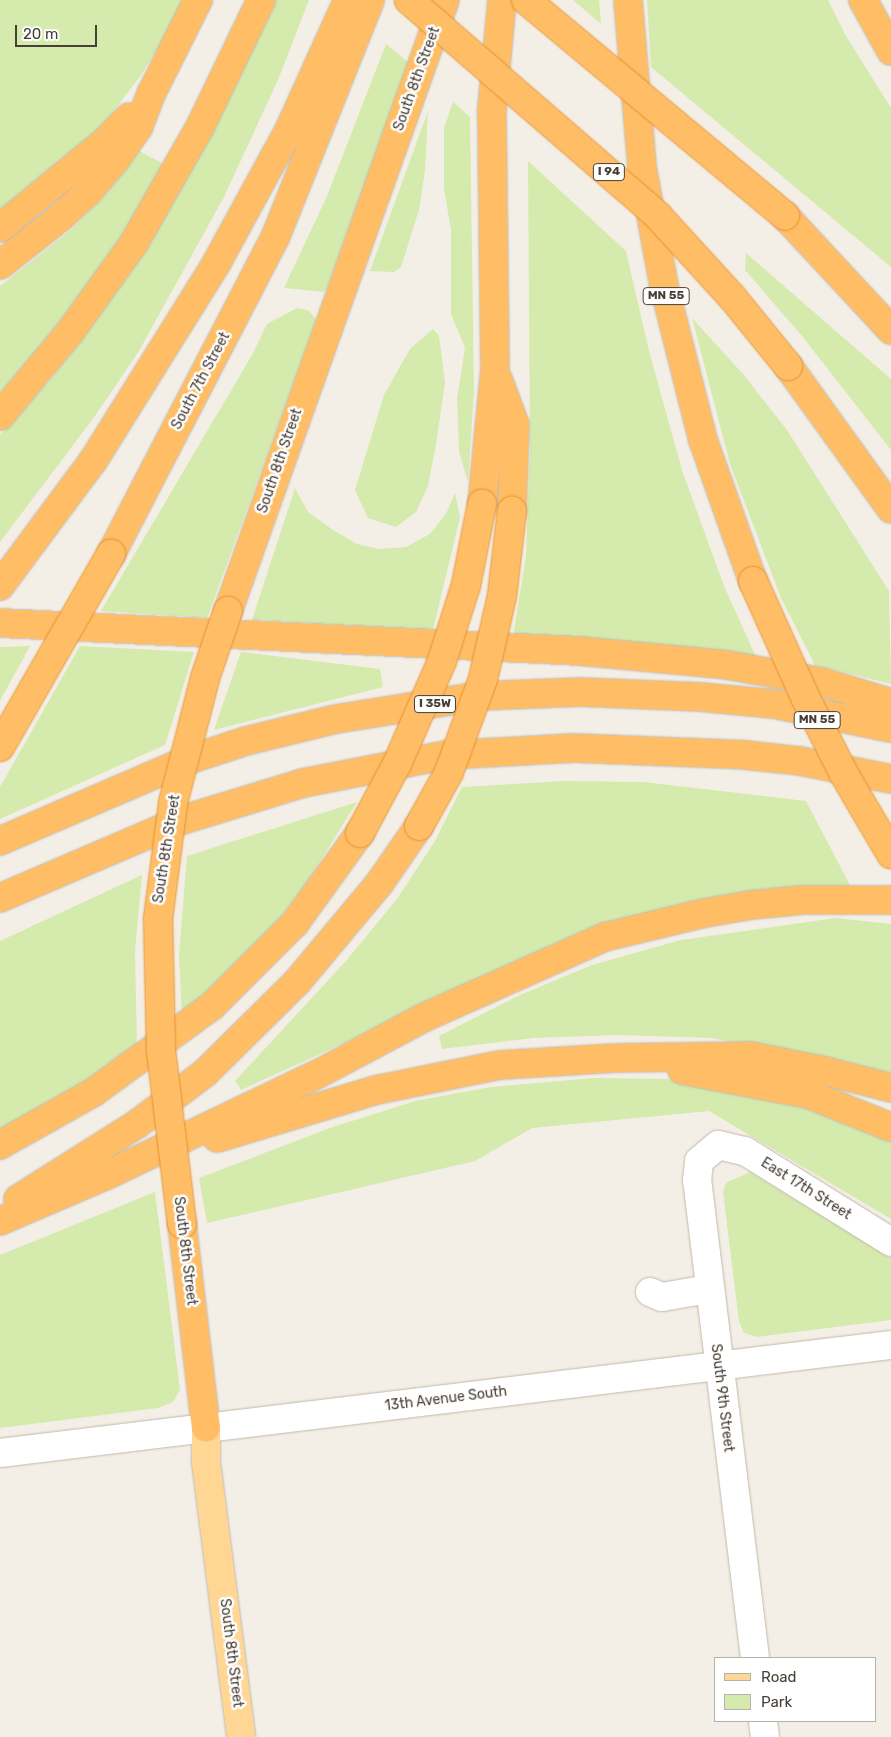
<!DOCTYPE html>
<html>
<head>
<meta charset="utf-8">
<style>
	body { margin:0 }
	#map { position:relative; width:891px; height:1737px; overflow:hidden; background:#f4efe6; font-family:Rubik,sans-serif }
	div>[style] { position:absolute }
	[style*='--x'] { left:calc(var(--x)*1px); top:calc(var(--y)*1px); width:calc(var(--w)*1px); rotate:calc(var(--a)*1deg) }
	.green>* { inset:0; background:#d5eaad }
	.roads { filter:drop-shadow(0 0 1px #c3b8ab) drop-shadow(0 0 1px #c3b8ab) }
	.minor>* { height:28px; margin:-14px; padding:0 14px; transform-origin:14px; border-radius:14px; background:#fff }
	.major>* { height:28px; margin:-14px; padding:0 14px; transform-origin:14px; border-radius:14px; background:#ffd694 }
	.highway>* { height:28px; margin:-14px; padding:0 14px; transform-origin:14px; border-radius:14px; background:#ffbe66 }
	.bridges { filter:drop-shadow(0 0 1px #e59130) drop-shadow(0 0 1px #e59130) }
	.highway-bridge>* { height:28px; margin:-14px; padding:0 14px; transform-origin:14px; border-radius:14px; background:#ffbe66 }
	span { translate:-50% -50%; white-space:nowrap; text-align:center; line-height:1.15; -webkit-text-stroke:5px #fff; paint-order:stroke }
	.shield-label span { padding:1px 4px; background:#fff; border:1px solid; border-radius:4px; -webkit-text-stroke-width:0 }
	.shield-label { font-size:12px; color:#473e35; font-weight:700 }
	.street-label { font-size:14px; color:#473e35 }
	.legend { position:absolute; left:714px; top:1657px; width:162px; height:65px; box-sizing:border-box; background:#fff; border:1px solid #b5b2ae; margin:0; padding:6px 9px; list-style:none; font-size:15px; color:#473e35 }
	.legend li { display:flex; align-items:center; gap:10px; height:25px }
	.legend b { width:25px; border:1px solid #b5b2ae }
	.scale { position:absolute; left:15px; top:25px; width:82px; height:22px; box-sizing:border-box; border:2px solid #473e35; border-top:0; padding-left:6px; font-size:15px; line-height:18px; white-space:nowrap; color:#473e35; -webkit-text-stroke:4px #fff; paint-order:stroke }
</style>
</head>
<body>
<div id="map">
	<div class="green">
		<div style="clip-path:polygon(0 0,185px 0,177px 18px,141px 75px,107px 120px,62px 165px,0 214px)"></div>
		<div style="clip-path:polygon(274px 0,309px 0,278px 80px,224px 197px,139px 351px,95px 416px,0 542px,0 435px,49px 381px,99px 316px,151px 240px)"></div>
		<div style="clip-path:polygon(573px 0,599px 0,601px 24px)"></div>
		<div style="clip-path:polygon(647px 0,828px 0,846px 36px,891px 108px,891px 267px,651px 67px)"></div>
		<div style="clip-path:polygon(386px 44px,409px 63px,328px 286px,324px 292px,284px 288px,327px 196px)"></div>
		<div style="clip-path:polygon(453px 102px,470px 117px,474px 392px,468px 482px,459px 451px,457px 399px,465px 348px,451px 314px,451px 230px,444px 189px,444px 128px)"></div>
		<div style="clip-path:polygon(428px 111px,425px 171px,419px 210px,401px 267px,394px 272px,370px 271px)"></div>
		<div style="clip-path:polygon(139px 151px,168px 166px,111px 257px,0 400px,0 286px,72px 229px,107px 193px)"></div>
		<div style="clip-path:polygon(528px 161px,626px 251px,649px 351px,682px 470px,724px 586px,757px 659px,513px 637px,526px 556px,530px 449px)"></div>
		<div style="clip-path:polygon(746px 253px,891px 379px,891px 450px,802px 336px,745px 270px)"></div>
		<div style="clip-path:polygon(297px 308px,308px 310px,317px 320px,207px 618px,101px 611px,252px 355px,267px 324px)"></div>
		<div style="clip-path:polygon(692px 318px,743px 374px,787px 430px,889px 591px,891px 684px,815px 665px,781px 598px,730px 464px)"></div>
		<div style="clip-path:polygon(433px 329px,439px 336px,445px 383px,436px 444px,428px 486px,416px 512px,396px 527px,368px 518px,355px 490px,384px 395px,410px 349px)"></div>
		<div style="clip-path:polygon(295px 488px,308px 512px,333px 530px,357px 544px,379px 549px,406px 547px,430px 534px,446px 514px,455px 493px,460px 517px,433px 630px,252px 620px)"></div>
		<div style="clip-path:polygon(30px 646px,0 701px,0 647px)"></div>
		<div style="clip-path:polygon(80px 646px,194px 652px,165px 745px,0 819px,0 787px)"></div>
		<div style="clip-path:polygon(241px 652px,380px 669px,383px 687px,214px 730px)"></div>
		<div style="clip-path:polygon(565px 781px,643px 782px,806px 801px,853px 891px,494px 975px,241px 1090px,235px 1081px,345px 962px,397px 899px,435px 841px,462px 787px)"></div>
		<div style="clip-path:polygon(357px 802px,301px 892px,269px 934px,182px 1017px,179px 956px,187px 856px)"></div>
		<div style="clip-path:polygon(142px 875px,135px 950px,137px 1047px,109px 1071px,0 1132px,0 941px)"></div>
		<div style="clip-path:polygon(835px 918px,891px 924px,891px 1080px,794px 1053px,711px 1038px,618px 1035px,534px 1038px,442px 1049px,439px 1036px,520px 995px,592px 965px,681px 940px)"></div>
		<div style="clip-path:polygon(594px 1078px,678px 1079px,830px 1112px,891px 1140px,891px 1219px,709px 1111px,532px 1128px,475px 1161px,207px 1223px,199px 1178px,330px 1128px,415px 1101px,491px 1087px)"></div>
		<div style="clip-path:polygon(750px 1172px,891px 1258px,891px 1320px,757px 1337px,744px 1333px,739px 1321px,723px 1192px,726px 1183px)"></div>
		<div style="clip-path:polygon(155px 1192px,180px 1390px,173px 1402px,158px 1408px,0 1428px,0 1255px)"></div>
	</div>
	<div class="roads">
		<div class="minor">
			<div style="--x:650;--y:1292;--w:13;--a:23"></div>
			<div style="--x:662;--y:1297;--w:48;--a:-9.7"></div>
			<div style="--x:0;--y:1453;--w:898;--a:-6.91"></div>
			<div style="--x:755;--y:1658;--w:481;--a:-96.9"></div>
			<div style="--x:697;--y:1181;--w:20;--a:-84"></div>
			<div style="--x:699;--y:1161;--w:25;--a:-40"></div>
			<div style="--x:718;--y:1145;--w:28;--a:13"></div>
			<div style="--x:745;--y:1151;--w:172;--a:31.9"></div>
			<div style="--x:763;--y:1721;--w:16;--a:83"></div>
		</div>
		<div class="major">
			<div style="--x:206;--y:1428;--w:34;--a:90"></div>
			<div style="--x:206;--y:1462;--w:277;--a:82.7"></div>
		</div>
		<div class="highway">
			<div style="--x:628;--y:0;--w:168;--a:85.2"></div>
			<div style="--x:642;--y:167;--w:121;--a:79.5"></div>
			<div style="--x:664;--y:286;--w:159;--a:75.8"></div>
			<div style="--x:703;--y:440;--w:150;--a:70.5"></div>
			<div style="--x:863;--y:0;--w:58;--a:61.2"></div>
			<div style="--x:785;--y:216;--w:156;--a:47.1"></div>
			<div style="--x:0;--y:228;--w:137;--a:-39.4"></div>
			<div style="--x:106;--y:141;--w:33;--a:-46"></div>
			<div style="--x:0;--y:265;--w:78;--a:-38.2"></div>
			<div style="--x:61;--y:217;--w:37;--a:-43"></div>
			<div style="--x:88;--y:192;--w:43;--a:-49.7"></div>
			<div style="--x:116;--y:159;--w:38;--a:-55"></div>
			<div style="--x:138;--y:128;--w:39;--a:-69"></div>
			<div style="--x:152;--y:92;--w:103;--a:-63.4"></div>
			<div style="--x:788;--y:366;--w:176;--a:54.2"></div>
			<div style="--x:498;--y:379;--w:49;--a:69.7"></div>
			<div style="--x:515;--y:425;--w:86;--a:92"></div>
			<div style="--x:0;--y:416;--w:109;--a:-50.2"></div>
			<div style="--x:70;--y:332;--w:110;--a:-54.3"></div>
			<div style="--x:134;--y:243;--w:133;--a:-60.4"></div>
			<div style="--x:200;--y:127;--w:141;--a:-64.3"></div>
			<div style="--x:482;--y:504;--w:135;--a:-84.5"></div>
			<div style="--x:495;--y:370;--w:262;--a:-90.7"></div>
			<div style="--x:492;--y:108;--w:108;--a:-84.7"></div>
			<div style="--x:111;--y:554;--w:356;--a:-62.6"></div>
			<div style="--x:275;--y:238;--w:256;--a:-68.2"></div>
			<div style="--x:0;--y:586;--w:156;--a:-53.4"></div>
			<div style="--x:93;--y:461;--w:232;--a:-58"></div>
			<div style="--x:216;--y:264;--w:155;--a:-61.4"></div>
			<div style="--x:290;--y:128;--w:141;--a:-65.6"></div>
			<div style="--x:228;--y:611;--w:648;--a:-70.45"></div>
			<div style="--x:0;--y:623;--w:581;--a:2.76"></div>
			<div style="--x:580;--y:651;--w:148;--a:5.4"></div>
			<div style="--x:727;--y:665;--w:97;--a:10.1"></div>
			<div style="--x:822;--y:682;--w:72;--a:16.9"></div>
			<div style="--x:0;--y:841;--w:205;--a:-23.3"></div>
			<div style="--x:188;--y:760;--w:61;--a:-18.1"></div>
			<div style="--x:246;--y:741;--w:93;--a:-13.7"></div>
			<div style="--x:336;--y:719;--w:145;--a:-9.1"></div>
			<div style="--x:479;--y:696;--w:101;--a:-2.3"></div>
			<div style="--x:580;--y:692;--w:121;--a:2.4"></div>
			<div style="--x:701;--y:697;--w:73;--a:5.5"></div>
			<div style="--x:774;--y:704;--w:119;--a:11.6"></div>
			<div style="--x:0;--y:898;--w:198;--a:-23.2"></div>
			<div style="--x:182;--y:820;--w:127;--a:-17"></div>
			<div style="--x:303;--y:783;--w:146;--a:-11.1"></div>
			<div style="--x:446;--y:755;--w:128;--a:-3.1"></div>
			<div style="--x:574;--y:748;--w:171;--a:2.3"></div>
			<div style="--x:745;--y:755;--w:55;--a:6.2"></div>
			<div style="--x:800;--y:761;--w:93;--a:11.2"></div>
			<div style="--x:682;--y:1070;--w:128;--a:10.8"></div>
			<div style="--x:808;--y:1094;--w:89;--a:21.7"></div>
			<div style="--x:217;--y:1138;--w:166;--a:-16.8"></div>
			<div style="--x:376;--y:1090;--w:126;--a:-11.4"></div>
			<div style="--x:500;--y:1065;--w:114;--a:-3.5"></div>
			<div style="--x:614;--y:1058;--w:136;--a:-0.8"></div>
			<div style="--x:750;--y:1056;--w:81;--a:11.4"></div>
			<div style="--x:829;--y:1072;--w:64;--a:14.5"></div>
			<div style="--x:0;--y:1145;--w:108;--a:-29.4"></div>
			<div style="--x:94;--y:1092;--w:146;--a:-36.1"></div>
			<div style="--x:212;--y:1006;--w:117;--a:-45"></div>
			<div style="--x:295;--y:923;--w:111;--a:-54.2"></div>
			<div style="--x:18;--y:1199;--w:141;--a:-32.2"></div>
			<div style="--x:137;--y:1124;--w:85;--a:-36.9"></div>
			<div style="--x:205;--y:1073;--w:129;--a:-44.7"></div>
			<div style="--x:297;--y:982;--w:128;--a:-50.1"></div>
			<div style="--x:379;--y:884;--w:70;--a:-55.4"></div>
			<div style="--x:0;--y:1221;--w:116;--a:-23.3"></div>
			<div style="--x:107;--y:1175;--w:234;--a:-25.6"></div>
			<div style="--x:318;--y:1074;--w:121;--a:-28"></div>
			<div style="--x:425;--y:1017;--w:197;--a:-24"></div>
			<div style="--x:605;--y:937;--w:103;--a:-13.5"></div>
			<div style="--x:705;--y:913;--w:47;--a:-9.9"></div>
			<div style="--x:751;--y:905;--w:52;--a:-5.5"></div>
			<div style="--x:803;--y:900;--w:88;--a:0"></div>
			<div style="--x:182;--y:1224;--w:205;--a:83.3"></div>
		</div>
	</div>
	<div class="bridges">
		<div class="highway-bridge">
			<div style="--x:409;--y:0;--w:330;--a:40.9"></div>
			<div style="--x:658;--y:216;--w:110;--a:47.6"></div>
			<div style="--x:732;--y:297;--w:89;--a:50.9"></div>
			<div style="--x:526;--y:0;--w:337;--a:39.8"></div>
			<div style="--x:753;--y:581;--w:129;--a:65.8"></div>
			<div style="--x:806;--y:699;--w:84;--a:63.1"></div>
			<div style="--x:844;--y:774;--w:93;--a:59.6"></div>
			<div style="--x:0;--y:747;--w:223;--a:-60.1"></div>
			<div style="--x:419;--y:826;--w:62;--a:-60.9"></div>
			<div style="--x:449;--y:772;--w:99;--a:-69.9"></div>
			<div style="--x:483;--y:679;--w:85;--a:-77.1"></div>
			<div style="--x:502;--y:596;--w:86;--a:-83.3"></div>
			<div style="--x:360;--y:833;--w:78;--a:-61.8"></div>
			<div style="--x:397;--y:764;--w:112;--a:-66.4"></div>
			<div style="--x:442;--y:661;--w:80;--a:-72.5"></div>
			<div style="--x:466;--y:585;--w:83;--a:-78.8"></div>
			<div style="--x:182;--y:1224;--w:175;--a:-96.9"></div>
			<div style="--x:161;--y:1050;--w:131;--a:-91.3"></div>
			<div style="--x:158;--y:919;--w:117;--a:-82.6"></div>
			<div style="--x:173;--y:803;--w:129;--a:-75.6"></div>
			<div style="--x:205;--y:678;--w:71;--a:-71.1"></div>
		</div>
	</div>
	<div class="shield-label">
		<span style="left:609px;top:172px">I 94</span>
		<span style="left:666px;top:296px">MN 55</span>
		<span style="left:435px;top:704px">I 35W</span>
		<span style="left:817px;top:720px">MN 55</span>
	</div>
	<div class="street-label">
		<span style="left:417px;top:79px;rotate:-70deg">South 8th Street</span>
		<span style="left:201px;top:381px;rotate:-62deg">South 7th Street</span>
		<span style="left:280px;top:461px;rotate:-71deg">South 8th Street</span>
		<span style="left:167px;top:849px;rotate:-81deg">South 8th Street</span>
		<span style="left:806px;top:1189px;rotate:32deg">East 17th Street</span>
		<span style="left:185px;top:1251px;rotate:83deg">South 8th Street</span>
		<span style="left:722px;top:1398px;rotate:83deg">South 9th Street</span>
		<span style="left:446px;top:1399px;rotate:-7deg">13th Avenue South</span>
		<span style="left:231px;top:1653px;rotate:83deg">South 8th Street</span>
	</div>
	<ul class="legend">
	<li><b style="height:6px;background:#ffd694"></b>Road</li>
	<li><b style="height:14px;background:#d5eaad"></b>Park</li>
	</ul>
	<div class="scale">20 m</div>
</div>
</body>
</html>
